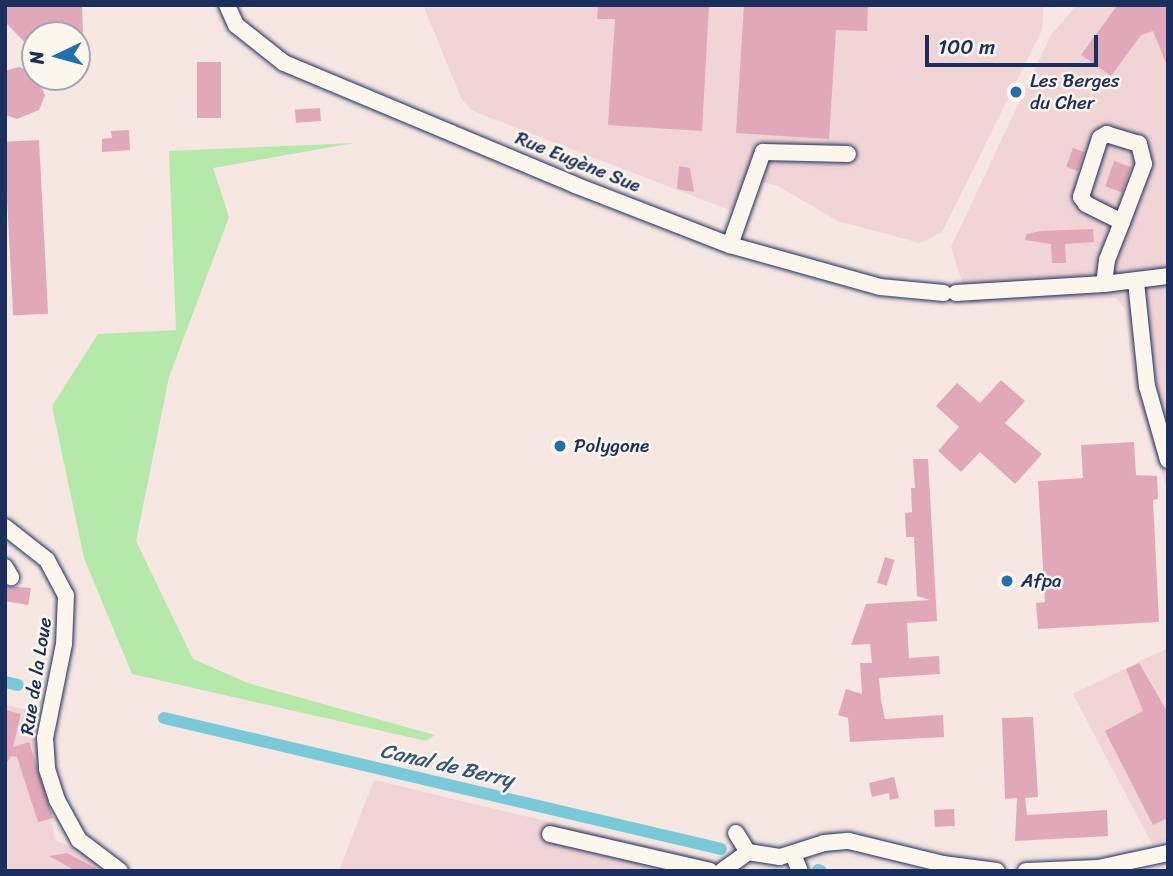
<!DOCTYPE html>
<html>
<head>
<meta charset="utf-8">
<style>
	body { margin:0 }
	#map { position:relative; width:1173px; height:876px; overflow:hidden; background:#f6e7e2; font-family:Sriracha,sans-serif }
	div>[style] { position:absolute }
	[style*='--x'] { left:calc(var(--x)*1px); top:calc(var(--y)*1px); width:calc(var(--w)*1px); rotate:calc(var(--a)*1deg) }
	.built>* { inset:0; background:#f0d4d6 }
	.green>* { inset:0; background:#b5e9aa }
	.canal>* { height:12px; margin:-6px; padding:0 6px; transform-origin:6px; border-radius:6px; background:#7ac9d8 }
	.building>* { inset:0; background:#e1a8b9; transform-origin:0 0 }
	.roads { filter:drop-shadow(0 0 2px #1b2f5e) drop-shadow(0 0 2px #1b2f5e) }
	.minor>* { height:16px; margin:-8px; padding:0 8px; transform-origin:8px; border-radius:8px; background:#fbf7ec }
	.dots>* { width:19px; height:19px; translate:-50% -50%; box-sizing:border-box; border:4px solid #fbf7ec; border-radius:50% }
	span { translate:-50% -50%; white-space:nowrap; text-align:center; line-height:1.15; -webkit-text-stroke:5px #fbf7ec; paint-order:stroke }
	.poi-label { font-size:19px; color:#1b2f5e }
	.left { translate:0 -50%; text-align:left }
	.street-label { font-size:19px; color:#1b2f5e }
	.water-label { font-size:21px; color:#33567c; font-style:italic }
	.frame { position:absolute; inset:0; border:7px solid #1b2f5e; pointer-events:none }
	.north { position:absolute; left:21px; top:21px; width:70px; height:70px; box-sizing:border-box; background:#fbf7ec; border:2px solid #a1a7b3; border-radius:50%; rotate:265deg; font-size:19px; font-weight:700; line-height:28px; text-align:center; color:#1b2f5e }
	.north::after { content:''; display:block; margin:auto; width:24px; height:32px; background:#1f6fb2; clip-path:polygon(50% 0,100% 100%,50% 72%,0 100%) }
	.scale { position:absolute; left:925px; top:35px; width:173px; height:32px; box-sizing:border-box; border:4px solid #1b2f5e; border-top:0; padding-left:9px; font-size:21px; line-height:24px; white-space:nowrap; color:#1b2f5e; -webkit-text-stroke:5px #fbf7ec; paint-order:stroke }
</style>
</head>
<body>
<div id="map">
	<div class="built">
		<div style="clip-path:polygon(423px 5px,1044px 5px,1042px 30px,942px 232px,920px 243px,838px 221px,776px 185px,744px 179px,732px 211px,473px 111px,462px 100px)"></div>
		<div style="clip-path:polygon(1077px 5px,1168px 5px,1168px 492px,1135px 393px,1125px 309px,1116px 298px,969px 304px,951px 247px,1051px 35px)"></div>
		<div style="clip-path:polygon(1168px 648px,1168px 839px,1152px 844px,1073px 694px)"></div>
		<div style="clip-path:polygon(5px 705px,32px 711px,55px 840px,122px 871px,5px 871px)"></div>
		<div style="clip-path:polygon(374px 780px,756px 871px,339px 871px)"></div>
	</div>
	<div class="green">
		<div style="clip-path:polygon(354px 143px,213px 168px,229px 217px,169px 377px,136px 541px,193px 659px,248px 683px,435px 735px,426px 741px,132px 674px,84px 558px,52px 406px,98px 334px,176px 330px,169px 151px)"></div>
	</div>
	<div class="canal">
		<div style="--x:5;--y:682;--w:13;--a:13"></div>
		<div style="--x:164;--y:718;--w:572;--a:13.23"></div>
		<div style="--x:818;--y:870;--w:3;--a:18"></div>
	</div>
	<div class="building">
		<div style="clip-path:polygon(5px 5px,82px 5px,83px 35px,35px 35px,35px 53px,5px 22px)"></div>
		<div style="clip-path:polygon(598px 5px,709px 5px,702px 131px,608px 125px,615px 19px,597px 19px)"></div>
		<div style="clip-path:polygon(744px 5px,868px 5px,867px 31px,836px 30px,829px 139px,736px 133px)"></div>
		<div style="clip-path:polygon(1168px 5px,1168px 68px,1153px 31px,1141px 35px,1111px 76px,1081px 55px,1116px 7px)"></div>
		<div style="left:197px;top:62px;width:24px;height:56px"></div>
		<div style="clip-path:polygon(19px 67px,35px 73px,45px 95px,39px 110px,17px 119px,5px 115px,5px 71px)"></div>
		<div style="left:320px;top:108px;width:13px;height:25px;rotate:86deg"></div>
		<div style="clip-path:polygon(129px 130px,130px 150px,102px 152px,102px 139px,112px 138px,111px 131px)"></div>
		<div style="left:39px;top:140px;width:174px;height:35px;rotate:87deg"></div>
		<div style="left:1073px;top:148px;width:12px;height:20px;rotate:20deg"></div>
		<div style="left:1114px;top:161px;width:18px;height:27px;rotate:19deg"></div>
		<div style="clip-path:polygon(679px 166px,690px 168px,694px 192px,677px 189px)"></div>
		<div style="clip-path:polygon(1093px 229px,1094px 242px,1065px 244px,1066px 263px,1052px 263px,1051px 244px,1025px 240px,1027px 234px,1041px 231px)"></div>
		<div style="clip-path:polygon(1001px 380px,1025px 401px,1005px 423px,1042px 454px,1015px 484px,980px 452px,961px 472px,938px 451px,959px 427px,936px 406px,957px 383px,980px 403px)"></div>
		<div style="clip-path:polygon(1134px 442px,1136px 475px,1157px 476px,1158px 499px,1153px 500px,1159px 622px,1038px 629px,1036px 603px,1045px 602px,1038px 481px,1083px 478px,1081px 445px)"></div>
		<div style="clip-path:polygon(913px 459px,928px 459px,937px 621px,907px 623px,909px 658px,939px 656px,940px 674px,879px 678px,881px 700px,885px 719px,943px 715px,944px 737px,850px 742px,848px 718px,838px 715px,846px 689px,862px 694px,860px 663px,872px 663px,870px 644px,851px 645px,866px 604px,930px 600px,917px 596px,914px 537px,906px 537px,905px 513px,912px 512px,911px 488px,915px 488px)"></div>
		<div style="left:885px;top:557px;width:10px;height:27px;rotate:17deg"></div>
		<div style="clip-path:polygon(5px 586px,31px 588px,28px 605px,5px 601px)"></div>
		<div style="clip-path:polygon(1139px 663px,1168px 713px,1168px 818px,1153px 825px,1105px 731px,1143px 711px,1126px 669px)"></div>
		<div style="clip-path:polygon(5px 710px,21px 714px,13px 747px,29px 742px,53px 818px,38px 822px,17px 757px,11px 756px,5px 765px)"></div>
		<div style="clip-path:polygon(1033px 717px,1038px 797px,1025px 798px,1027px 815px,1107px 810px,1108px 836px,1015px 841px,1017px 798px,1005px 799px,1002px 718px)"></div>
		<div style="clip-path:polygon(894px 777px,899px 798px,890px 800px,889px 793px,872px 797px,869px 783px)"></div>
		<div style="left:954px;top:809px;width:17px;height:20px;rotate:87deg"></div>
		<div style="clip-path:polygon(67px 853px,101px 871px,76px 871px,49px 856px)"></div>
	</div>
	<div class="roads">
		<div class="minor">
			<div style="--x:227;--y:5;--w:22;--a:66"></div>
			<div style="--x:236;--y:25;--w:61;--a:38.4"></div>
			<div style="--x:284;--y:63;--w:316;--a:22.7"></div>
			<div style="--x:575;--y:185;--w:166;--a:21.2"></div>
			<div style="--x:730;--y:245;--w:156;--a:15.6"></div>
			<div style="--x:880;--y:287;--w:64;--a:5.4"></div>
			<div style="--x:730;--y:245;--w:99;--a:-70.5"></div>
			<div style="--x:763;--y:152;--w:85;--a:1.3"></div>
			<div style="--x:1136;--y:282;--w:105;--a:84"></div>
			<div style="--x:1147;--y:386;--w:77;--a:74.2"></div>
			<div style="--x:1104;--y:284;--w:24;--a:-83"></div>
			<div style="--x:1107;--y:260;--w:41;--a:-68.5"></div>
			<div style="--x:1122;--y:222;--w:62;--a:-69.2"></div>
			<div style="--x:1144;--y:164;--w:21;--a:-104"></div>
			<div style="--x:1139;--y:144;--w:34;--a:-163"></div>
			<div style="--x:1107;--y:134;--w:8;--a:150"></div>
			<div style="--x:1100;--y:138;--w:62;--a:107.9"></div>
			<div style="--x:1081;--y:197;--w:9;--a:54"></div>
			<div style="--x:1086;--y:204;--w:40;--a:26.6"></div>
			<div style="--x:956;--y:293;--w:148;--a:-3.5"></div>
			<div style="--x:1104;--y:284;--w:64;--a:-7.1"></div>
			<div style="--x:5;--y:527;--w:53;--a:38.2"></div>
			<div style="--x:47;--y:560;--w:40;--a:62"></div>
			<div style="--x:66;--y:595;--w:49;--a:92.3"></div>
			<div style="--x:64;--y:644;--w:96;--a:101.4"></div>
			<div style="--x:45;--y:738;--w:31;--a:86"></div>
			<div style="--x:47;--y:769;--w:33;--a:72"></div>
			<div style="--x:57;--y:800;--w:46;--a:61.2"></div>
			<div style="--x:79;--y:840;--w:51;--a:37.1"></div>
			<div style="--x:5;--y:567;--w:12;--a:59"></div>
			<div style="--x:736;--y:833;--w:22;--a:58"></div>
			<div style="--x:748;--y:852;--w:32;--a:9"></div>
			<div style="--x:780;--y:857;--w:46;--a:-17.7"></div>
			<div style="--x:824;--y:843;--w:25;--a:-5"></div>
			<div style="--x:849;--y:841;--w:97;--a:13.7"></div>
			<div style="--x:943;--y:864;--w:54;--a:7.4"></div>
			<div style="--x:550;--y:834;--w:164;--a:13"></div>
			<div style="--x:793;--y:854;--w:18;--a:68"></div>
			<div style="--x:722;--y:871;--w:32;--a:-36"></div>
			<div style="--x:1026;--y:871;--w:72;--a:-2.4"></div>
			<div style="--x:1098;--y:868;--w:72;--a:-12.1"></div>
		</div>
	</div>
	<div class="dots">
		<div style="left:1016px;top:92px;background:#1f6fb2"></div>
		<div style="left:560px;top:446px;background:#1f6fb2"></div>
		<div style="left:1007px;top:581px;background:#1f6fb2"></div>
	</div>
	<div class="poi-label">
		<span class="left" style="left:1030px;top:92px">Les Berges<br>du Cher</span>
		<span class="left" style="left:574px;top:446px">Polygone</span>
		<span class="left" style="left:1021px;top:581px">Afpa</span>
	</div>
	<div class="street-label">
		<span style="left:578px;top:162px;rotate:22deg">Rue Eugène Sue</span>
		<span style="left:36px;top:676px;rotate:-81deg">Rue de la Loue</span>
	</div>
	<div class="water-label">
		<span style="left:447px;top:765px;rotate:13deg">Canal de Berry</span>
	</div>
	<div class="frame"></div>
	<div class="north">N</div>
	<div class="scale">100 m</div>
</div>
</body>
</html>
